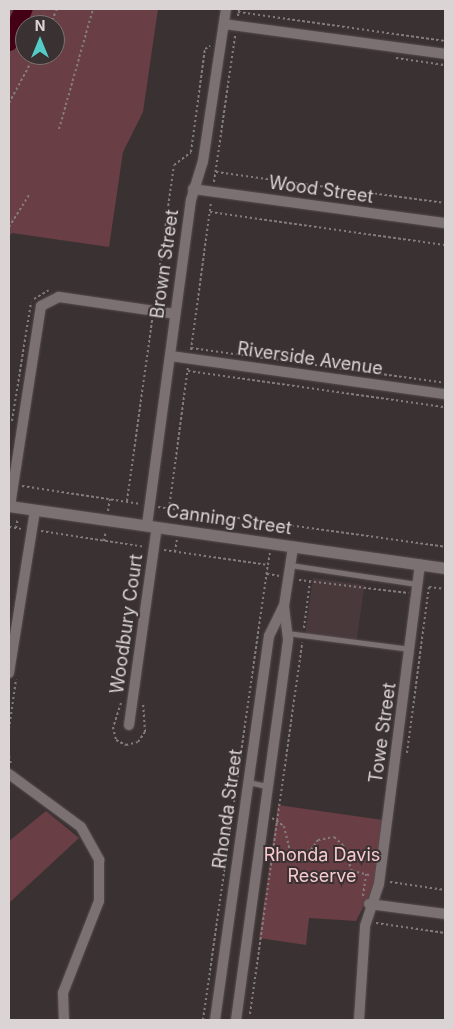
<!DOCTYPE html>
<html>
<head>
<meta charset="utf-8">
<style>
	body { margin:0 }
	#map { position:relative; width:454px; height:1029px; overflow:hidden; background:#3a3132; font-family:Inter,sans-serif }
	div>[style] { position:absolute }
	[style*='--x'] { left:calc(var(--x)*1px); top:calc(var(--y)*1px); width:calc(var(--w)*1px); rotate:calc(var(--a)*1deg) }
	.built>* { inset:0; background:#49393b; transform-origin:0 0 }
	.green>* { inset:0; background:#693e44 }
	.river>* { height:18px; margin:-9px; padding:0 9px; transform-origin:9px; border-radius:9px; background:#440015 }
	.path>* { height:2px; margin-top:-1px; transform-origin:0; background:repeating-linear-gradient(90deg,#837c7c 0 2.5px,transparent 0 5px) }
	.roads { filter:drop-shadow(0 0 1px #554d4e) drop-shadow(0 0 1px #554d4e) }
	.service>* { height:5px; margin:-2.5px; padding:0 2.5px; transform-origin:2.5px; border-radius:2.5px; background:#7c7172 }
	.minor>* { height:10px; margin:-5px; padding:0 5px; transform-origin:5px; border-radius:5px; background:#7c7172 }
	.tertiary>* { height:11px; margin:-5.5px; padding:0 5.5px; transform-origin:5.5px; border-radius:5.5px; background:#7c7172 }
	span { translate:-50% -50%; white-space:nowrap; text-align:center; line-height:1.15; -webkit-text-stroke:4px #3a3132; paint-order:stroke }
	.street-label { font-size:18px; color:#dad4d4 }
	.park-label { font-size:18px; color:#f9cbd0 }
	.frame { position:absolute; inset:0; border:10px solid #dad4d4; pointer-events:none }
	.north { position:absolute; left:15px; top:15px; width:50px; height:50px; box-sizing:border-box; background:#3a3132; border:1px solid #7a7273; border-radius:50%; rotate:0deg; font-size:14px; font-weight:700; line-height:20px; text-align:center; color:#dad4d4 }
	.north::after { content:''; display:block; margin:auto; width:18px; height:22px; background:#54cdc8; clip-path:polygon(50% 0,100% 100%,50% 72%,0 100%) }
</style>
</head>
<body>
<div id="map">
	<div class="built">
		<div style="left:313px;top:578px;width:52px;height:56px;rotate:8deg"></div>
	</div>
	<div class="green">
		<div style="clip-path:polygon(evenodd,9px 9px,158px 9px,143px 112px,123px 152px,109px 247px,12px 233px,9px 236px,9px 9px,25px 25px,55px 25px,55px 55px,25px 55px,25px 25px)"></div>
		<div style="clip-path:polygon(278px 805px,383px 820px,373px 888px,356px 921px,309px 918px,306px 945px,259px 938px)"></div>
		<div style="clip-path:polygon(46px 811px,79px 838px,9px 903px,9px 841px)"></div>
	</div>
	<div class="river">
		<div style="--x:9;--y:42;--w:36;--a:-66"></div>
	</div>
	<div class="path">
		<div style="--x:238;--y:12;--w:209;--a:8"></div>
		<div style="--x:238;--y:16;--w:7;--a:-82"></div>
		<div style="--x:50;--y:25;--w:17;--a:-66"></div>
		<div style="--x:396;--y:58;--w:49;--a:8.1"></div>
		<div style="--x:9;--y:103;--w:55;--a:-61.6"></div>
		<div style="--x:59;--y:129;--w:125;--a:-74.2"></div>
		<div style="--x:216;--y:172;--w:231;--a:7.7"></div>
		<div style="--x:214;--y:182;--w:148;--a:-81.8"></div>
		<div style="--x:210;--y:212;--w:237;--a:8"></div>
		<div style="--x:9;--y:227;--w:38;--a:-58"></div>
		<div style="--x:34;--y:299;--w:17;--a:-31"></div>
		<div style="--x:155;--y:300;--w:136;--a:-82"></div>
		<div style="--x:174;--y:165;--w:21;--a:-37"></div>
		<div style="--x:191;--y:152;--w:104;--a:-82.3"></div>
		<div style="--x:205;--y:49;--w:6;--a:-31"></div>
		<div style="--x:191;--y:348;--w:256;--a:7.8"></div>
		<div style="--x:191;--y:350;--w:149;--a:-82.3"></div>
		<div style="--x:188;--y:371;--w:260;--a:8"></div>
		<div style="--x:12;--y:421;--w:120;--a:-80.9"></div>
		<div style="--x:22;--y:486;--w:120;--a:8.6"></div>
		<div style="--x:127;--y:501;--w:183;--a:-82.1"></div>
		<div style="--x:158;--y:507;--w:290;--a:7.9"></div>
		<div style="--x:169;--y:509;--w:143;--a:-82.4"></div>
		<div style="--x:108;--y:511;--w:12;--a:-81"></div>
		<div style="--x:180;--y:520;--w:9;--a:-77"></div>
		<div style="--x:9;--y:527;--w:12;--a:9"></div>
		<div style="--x:16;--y:528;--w:10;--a:-79"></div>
		<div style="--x:41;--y:531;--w:105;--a:8.7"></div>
		<div style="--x:104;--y:541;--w:10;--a:-79"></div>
		<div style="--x:164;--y:550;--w:105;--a:8.2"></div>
		<div style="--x:268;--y:565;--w:13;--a:-81"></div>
		<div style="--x:175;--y:552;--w:13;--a:-81"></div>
		<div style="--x:267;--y:574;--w:13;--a:9"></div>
		<div style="--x:299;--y:580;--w:110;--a:6.8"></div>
		<div style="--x:429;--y:587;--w:16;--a:7"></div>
		<div style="--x:304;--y:628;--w:47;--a:-82.7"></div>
		<div style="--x:121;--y:703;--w:25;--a:108"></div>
		<div style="--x:113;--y:727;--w:13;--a:77"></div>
		<div style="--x:116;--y:740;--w:11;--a:27"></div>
		<div style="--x:126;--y:745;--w:12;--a:-14"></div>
		<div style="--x:138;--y:742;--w:12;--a:-55"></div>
		<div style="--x:145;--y:732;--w:28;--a:-94"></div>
		<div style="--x:9;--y:729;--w:50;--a:-82"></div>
		<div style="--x:407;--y:753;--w:167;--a:-82.5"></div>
		<div style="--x:9;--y:756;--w:8;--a:76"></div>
		<div style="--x:272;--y:818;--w:14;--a:34"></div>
		<div style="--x:284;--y:826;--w:36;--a:77"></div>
		<div style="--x:292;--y:861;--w:10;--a:6"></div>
		<div style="--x:302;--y:862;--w:27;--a:-54"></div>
		<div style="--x:318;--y:840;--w:16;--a:-11"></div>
		<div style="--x:334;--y:837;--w:12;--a:42"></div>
		<div style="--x:343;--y:845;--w:28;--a:71"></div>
		<div style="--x:352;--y:871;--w:18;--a:13"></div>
		<div style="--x:390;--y:882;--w:56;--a:8.3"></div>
		<div style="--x:363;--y:896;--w:22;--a:-82"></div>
		<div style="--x:376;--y:923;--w:70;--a:8.2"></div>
		<div style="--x:250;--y:1014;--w:375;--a:-82"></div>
		<div style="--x:203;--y:1020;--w:460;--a:-81.9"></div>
	</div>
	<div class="roads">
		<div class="service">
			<div style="--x:290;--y:565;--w:128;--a:8.5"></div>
			<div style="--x:287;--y:633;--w:124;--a:7.4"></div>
			<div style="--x:248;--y:782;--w:19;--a:12"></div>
		</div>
		<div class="minor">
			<div style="--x:224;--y:24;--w:223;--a:7.7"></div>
			<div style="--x:193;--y:189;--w:254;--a:7.7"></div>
			<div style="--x:170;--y:356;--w:278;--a:7.9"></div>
			<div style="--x:10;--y:506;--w:202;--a:-81.2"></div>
			<div style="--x:41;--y:306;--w:20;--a:-27"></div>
			<div style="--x:59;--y:297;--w:117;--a:8.3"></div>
			<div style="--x:147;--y:525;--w:328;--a:-82.3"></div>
			<div style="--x:191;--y:200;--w:41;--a:-72.9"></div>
			<div style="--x:203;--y:161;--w:154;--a:-81.4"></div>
			<div style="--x:9;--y:673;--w:165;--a:-80.9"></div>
			<div style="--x:129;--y:725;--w:200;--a:-82"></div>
			<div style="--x:9;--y:774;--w:89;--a:36.4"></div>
			<div style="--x:81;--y:827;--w:38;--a:61"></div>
			<div style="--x:99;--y:860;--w:41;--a:90"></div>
			<div style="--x:99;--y:901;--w:99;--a:111.4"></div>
			<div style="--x:63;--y:993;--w:27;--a:88"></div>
			<div style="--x:369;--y:904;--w:77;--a:7.5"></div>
			<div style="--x:215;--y:1020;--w:388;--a:-82"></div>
			<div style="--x:269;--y:636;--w:32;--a:-64"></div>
			<div style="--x:236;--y:1020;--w:385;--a:-82.2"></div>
			<div style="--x:288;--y:639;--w:33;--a:-97"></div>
			<div style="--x:284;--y:606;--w:60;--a:-81.3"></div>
			<div style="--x:359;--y:1020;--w:94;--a:-86.3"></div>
			<div style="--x:365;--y:926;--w:44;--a:-71.6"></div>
			<div style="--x:379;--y:884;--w:322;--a:-82.7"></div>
		</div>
		<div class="tertiary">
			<div style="--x:9;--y:506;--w:440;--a:8.1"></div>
		</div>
	</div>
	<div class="street-label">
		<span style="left:321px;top:190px;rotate:8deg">Wood Street</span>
		<span style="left:165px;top:264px;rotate:-82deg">Brown Street</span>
		<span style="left:310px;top:359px;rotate:8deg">Riverside Avenue</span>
		<span style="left:229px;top:520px;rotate:8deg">Canning Street</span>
		<span style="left:127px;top:624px;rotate:-82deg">Woodbury Court</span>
		<span style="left:383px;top:733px;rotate:-82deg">Towe Street</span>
		<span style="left:228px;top:809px;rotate:-82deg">Rhonda Street</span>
	</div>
	<div class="park-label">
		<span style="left:322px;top:866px">Rhonda Davis<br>Reserve</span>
	</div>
	<div class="frame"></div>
	<div class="north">N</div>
</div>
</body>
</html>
